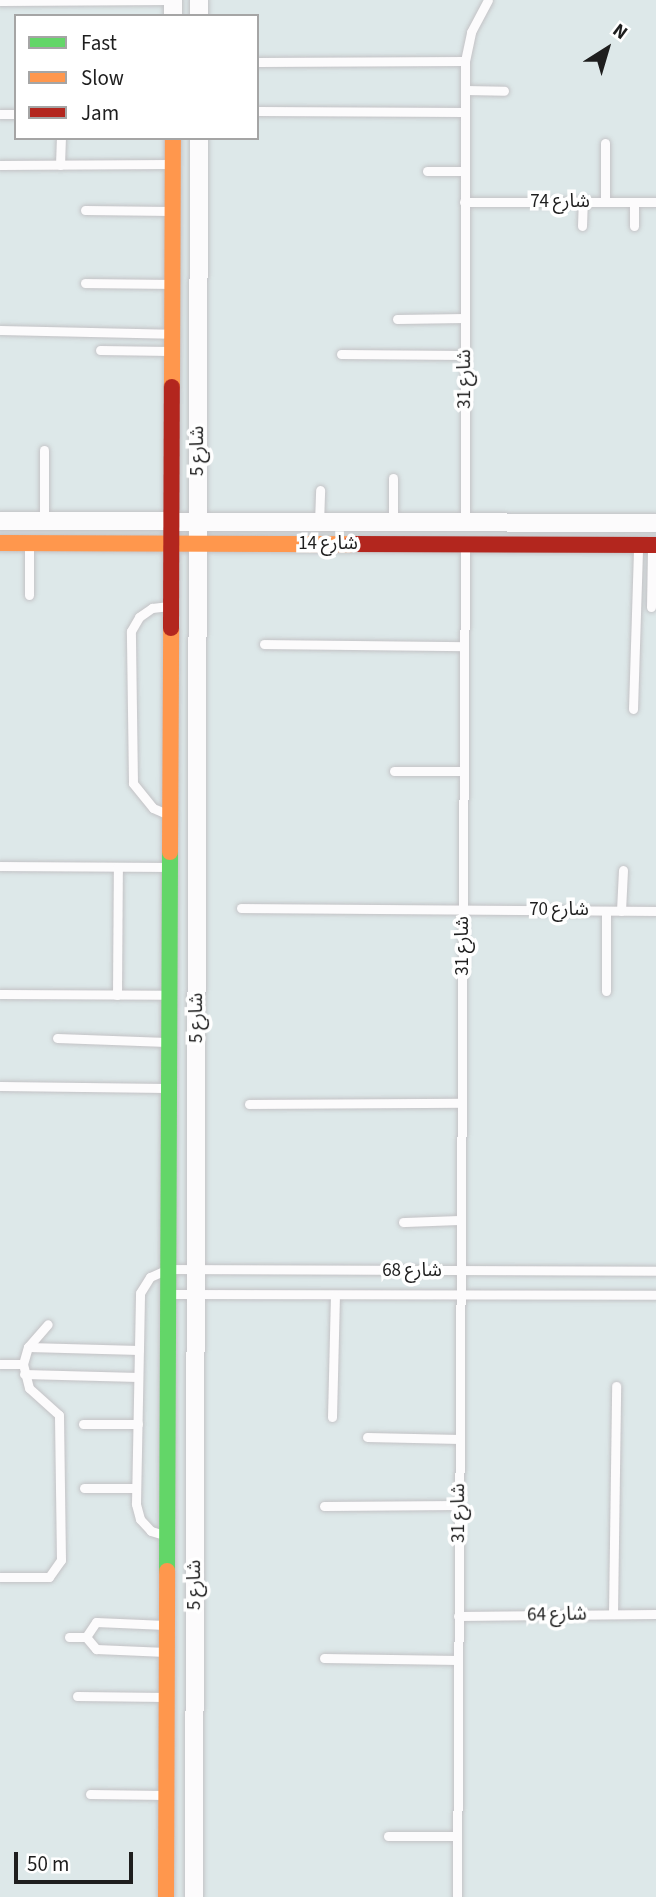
<!DOCTYPE html>
<html>
<head>
<meta charset="utf-8">
<style>
	body { margin:0 }
	#map { position:relative; width:656px; height:1897px; overflow:hidden; background:#e8e6ec; font-family:"Source Sans 3","Noto Sans Arabic",sans-serif }
	div>[style] { position:absolute }
	[style*='--x'] { left:calc(var(--x)*1px); top:calc(var(--y)*1px); width:calc(var(--w)*1px); rotate:calc(var(--a)*1deg) }
	.industrial>* { inset:0; background:#dde8e9 }
	.roads { filter:drop-shadow(0 0 2px #c3c2c5) drop-shadow(0 0 2px #c3c2c5) }
	.lane>* { height:9px; margin:-4.5px; padding:0 4.5px; transform-origin:4.5px; border-radius:4.5px; background:#fcfbfc }
	.street>* { height:18px; margin:-9px; padding:0 9px; transform-origin:9px; border-radius:9px; background:#fcfbfc }
	.fast>* { height:16px; margin:-8px; padding:0 8px; transform-origin:8px; border-radius:8px; background:#63d668 }
	.slow>* { height:16px; margin:-8px; padding:0 8px; transform-origin:8px; border-radius:8px; background:#ff974d }
	.jam>* { height:16px; margin:-8px; padding:0 8px; transform-origin:8px; border-radius:8px; background:#b3261e }
	span { translate:-50% -50%; white-space:nowrap; text-align:center; line-height:1.15; -webkit-text-stroke:7px #fff; paint-order:stroke }
	.street-label { font-size:19px; color:#1e1e1e }
	.legend { position:absolute; left:14px; top:14px; width:245px; height:126px; box-sizing:border-box; background:#fff; border:2px solid #a5a5a5; margin:0; padding:9px 12px; list-style:none; font-size:21px; color:#1e1e1e }
	.legend li { display:flex; align-items:center; gap:14px; height:35px }
	.legend b { width:35px; border:2px solid #a5a5a5 }
	.north { position:absolute; left:572px; top:14px; width:70px; height:70px; -webkit-text-stroke:5px #fff; paint-order:stroke; rotate:37deg; font-size:19px; font-weight:700; line-height:28px; text-align:center; color:#1e1e1e }
	.north::after { content:''; display:block; margin:auto; width:24px; height:32px; background:#1e1e1e; clip-path:polygon(50% 0,100% 100%,50% 72%,0 100%) }
	.scale { position:absolute; left:14px; top:1852px; width:119px; height:32px; box-sizing:border-box; border:4px solid #1e1e1e; border-top:0; padding-left:9px; font-size:21px; line-height:24px; white-space:nowrap; color:#1e1e1e; -webkit-text-stroke:5px #fff; paint-order:stroke }
</style>
</head>
<body>
<div id="map">
	<div class="industrial">
		<div style="clip-path:polygon(evenodd,0 0,656px 0,656px 1897px,0 1897px,0 0,16px 16px,257px 16px,257px 138px,16px 138px,16px 16px)"></div>
	</div>
	<div class="roads">
		<div class="lane">
			<div style="--x:0;--y:1;--w:173;--a:-0.3"></div>
			<div style="--x:257;--y:62;--w:208;--a:-0.3"></div>
			<div style="--x:465;--y:90;--w:39;--a:1"></div>
			<div style="--x:257;--y:111;--w:208;--a:0.3"></div>
			<div style="--x:0;--y:114;--w:16;--a:0"></div>
			<div style="--x:605;--y:143;--w:59;--a:90"></div>
			<div style="--x:0;--y:165;--w:170;--a:-0.3"></div>
			<div style="--x:60;--y:165;--w:27;--a:-88"></div>
			<div style="--x:427;--y:171;--w:38;--a:0"></div>
			<div style="--x:464;--y:202;--w:192;--a:0"></div>
			<div style="--x:634;--y:202;--w:24;--a:90"></div>
			<div style="--x:85;--y:210;--w:86;--a:0.7"></div>
			<div style="--x:582;--y:226;--w:24;--a:-88"></div>
			<div style="--x:85;--y:283;--w:85;--a:0.7"></div>
			<div style="--x:397;--y:319;--w:68;--a:-0.8"></div>
			<div style="--x:0;--y:330;--w:170;--a:1.3"></div>
			<div style="--x:100;--y:350;--w:70;--a:0.8"></div>
			<div style="--x:341;--y:354;--w:124;--a:0.5"></div>
			<div style="--x:44;--y:521;--w:71;--a:-90"></div>
			<div style="--x:319;--y:523;--w:33;--a:-88"></div>
			<div style="--x:393;--y:523;--w:45;--a:-90"></div>
			<div style="--x:465;--y:525;--w:464;--a:-90"></div>
			<div style="--x:465;--y:61;--w:30;--a:-78"></div>
			<div style="--x:471;--y:32;--w:36;--a:-62"></div>
			<div style="--x:29;--y:595;--w:50;--a:-90"></div>
			<div style="--x:651;--y:607;--w:60;--a:-89"></div>
			<div style="--x:264;--y:644;--w:200;--a:0.6"></div>
			<div style="--x:633;--y:709;--w:162;--a:-88.2"></div>
			<div style="--x:394;--y:771;--w:69;--a:0"></div>
			<div style="--x:167;--y:814;--w:15;--a:-157"></div>
			<div style="--x:153;--y:808;--w:32;--a:-129"></div>
			<div style="--x:133;--y:783;--w:152;--a:-90.8"></div>
			<div style="--x:131;--y:631;--w:16;--a:-60"></div>
			<div style="--x:139;--y:617;--w:16;--a:-35"></div>
			<div style="--x:152;--y:608;--w:17;--a:-7"></div>
			<div style="--x:0;--y:866;--w:168;--a:0.3"></div>
			<div style="--x:241;--y:908;--w:415;--a:0.4"></div>
			<div style="--x:621;--y:911;--w:41;--a:-87.2"></div>
			<div style="--x:606;--y:991;--w:80;--a:-90"></div>
			<div style="--x:0;--y:994;--w:166;--a:0.3"></div>
			<div style="--x:117;--y:995;--w:128;--a:-89.6"></div>
			<div style="--x:57;--y:1038;--w:110;--a:2.1"></div>
			<div style="--x:0;--y:1086;--w:166;--a:0.7"></div>
			<div style="--x:249;--y:1104;--w:213;--a:-0.3"></div>
			<div style="--x:403;--y:1222;--w:58;--a:-2"></div>
			<div style="--x:170;--y:1294;--w:486;--a:0.1"></div>
			<div style="--x:28;--y:1347;--w:111;--a:1.5"></div>
			<div style="--x:0;--y:1364;--w:23;--a:0"></div>
			<div style="--x:24;--y:1374;--w:114;--a:1.5"></div>
			<div style="--x:332;--y:1417;--w:122;--a:-88.6"></div>
			<div style="--x:83;--y:1424;--w:55;--a:0"></div>
			<div style="--x:367;--y:1437;--w:93;--a:1.2"></div>
			<div style="--x:84;--y:1488;--w:52;--a:0"></div>
			<div style="--x:324;--y:1506;--w:135;--a:-0.4"></div>
			<div style="--x:164;--y:1535;--w:14;--a:-163"></div>
			<div style="--x:151;--y:1531;--w:16;--a:-133"></div>
			<div style="--x:140;--y:1519;--w:16;--a:-105"></div>
			<div style="--x:136;--y:1504;--w:211;--a:-88.9"></div>
			<div style="--x:140;--y:1293;--w:19;--a:-58"></div>
			<div style="--x:150;--y:1277;--w:20;--a:-24"></div>
			<div style="--x:168;--y:1269;--w:488;--a:0.2"></div>
			<div style="--x:0;--y:1577;--w:49;--a:0"></div>
			<div style="--x:49;--y:1577;--w:21;--a:-55"></div>
			<div style="--x:61;--y:1560;--w:145;--a:-90.8"></div>
			<div style="--x:59;--y:1415;--w:40;--a:-138"></div>
			<div style="--x:29;--y:1388;--w:25;--a:-104"></div>
			<div style="--x:23;--y:1364;--w:18;--a:-74"></div>
			<div style="--x:28;--y:1347;--w:30;--a:-49"></div>
			<div style="--x:613;--y:1614;--w:228;--a:-89.2"></div>
			<div style="--x:458;--y:1616;--w:198;--a:-0.6"></div>
			<div style="--x:165;--y:1625;--w:69;--a:-177.5"></div>
			<div style="--x:96;--y:1622;--w:18;--a:124"></div>
			<div style="--x:86;--y:1637;--w:16;--a:50"></div>
			<div style="--x:96;--y:1649;--w:70;--a:2.5"></div>
			<div style="--x:69;--y:1637;--w:17;--a:0"></div>
			<div style="--x:324;--y:1658;--w:134;--a:0.9"></div>
			<div style="--x:77;--y:1696;--w:88;--a:0.7"></div>
			<div style="--x:90;--y:1794;--w:75;--a:0.8"></div>
			<div style="--x:388;--y:1836;--w:69;--a:0"></div>
			<div style="--x:457;--y:1897;--w:1351;--a:-89.66"></div>
		</div>
		<div class="street">
			<div style="--x:173;--y:16;--w:16;--a:-90"></div>
			<div style="--x:199;--y:16;--w:16;--a:-90"></div>
			<div style="--x:0;--y:521;--w:656;--a:0.17"></div>
			<div style="--x:194;--y:1897;--w:1759;--a:-89.84"></div>
		</div>
		<div class="fast">
			<div style="--x:167;--y:1571;--w:719;--a:-89.76"></div>
		</div>
		<div class="slow">
			<div style="--x:172;--y:387;--w:249;--a:-89.8"></div>
			<div style="--x:0;--y:543;--w:351;--a:0.2"></div>
			<div style="--x:170;--y:852;--w:224;--a:-89.7"></div>
			<div style="--x:166;--y:1897;--w:326;--a:-89.8"></div>
		</div>
		<div class="jam">
			<div style="--x:351;--y:544;--w:305;--a:0.2"></div>
			<div style="--x:171;--y:628;--w:241;--a:-89.8"></div>
		</div>
	</div>
	<div class="street-label">
		<span style="left:560px;top:202px">شارع 74</span>
		<span style="left:465px;top:379px;rotate:-90deg">شارع 31</span>
		<span style="left:198px;top:451px;rotate:-90deg">شارع 5</span>
		<span style="left:328px;top:544px">شارع 14</span>
		<span style="left:559px;top:910px">شارع 70</span>
		<span style="left:463px;top:946px;rotate:-90deg">شارع 31</span>
		<span style="left:197px;top:1018px;rotate:-90deg">شارع 5</span>
		<span style="left:412px;top:1271px">شارع 68</span>
		<span style="left:459px;top:1513px;rotate:-90deg">شارع 31</span>
		<span style="left:195px;top:1585px;rotate:-90deg">شارع 5</span>
		<span style="left:557px;top:1615px;rotate:-1deg">شارع 64</span>
	</div>
	<ul class="legend">
	<li><b style="height:9px;background:#63d668"></b>Fast</li>
	<li><b style="height:9px;background:#ff974d"></b>Slow</li>
	<li><b style="height:9px;background:#b3261e"></b>Jam</li>
	</ul>
	<div class="north">N</div>
	<div class="scale">50 m</div>
</div>
</body>
</html>
